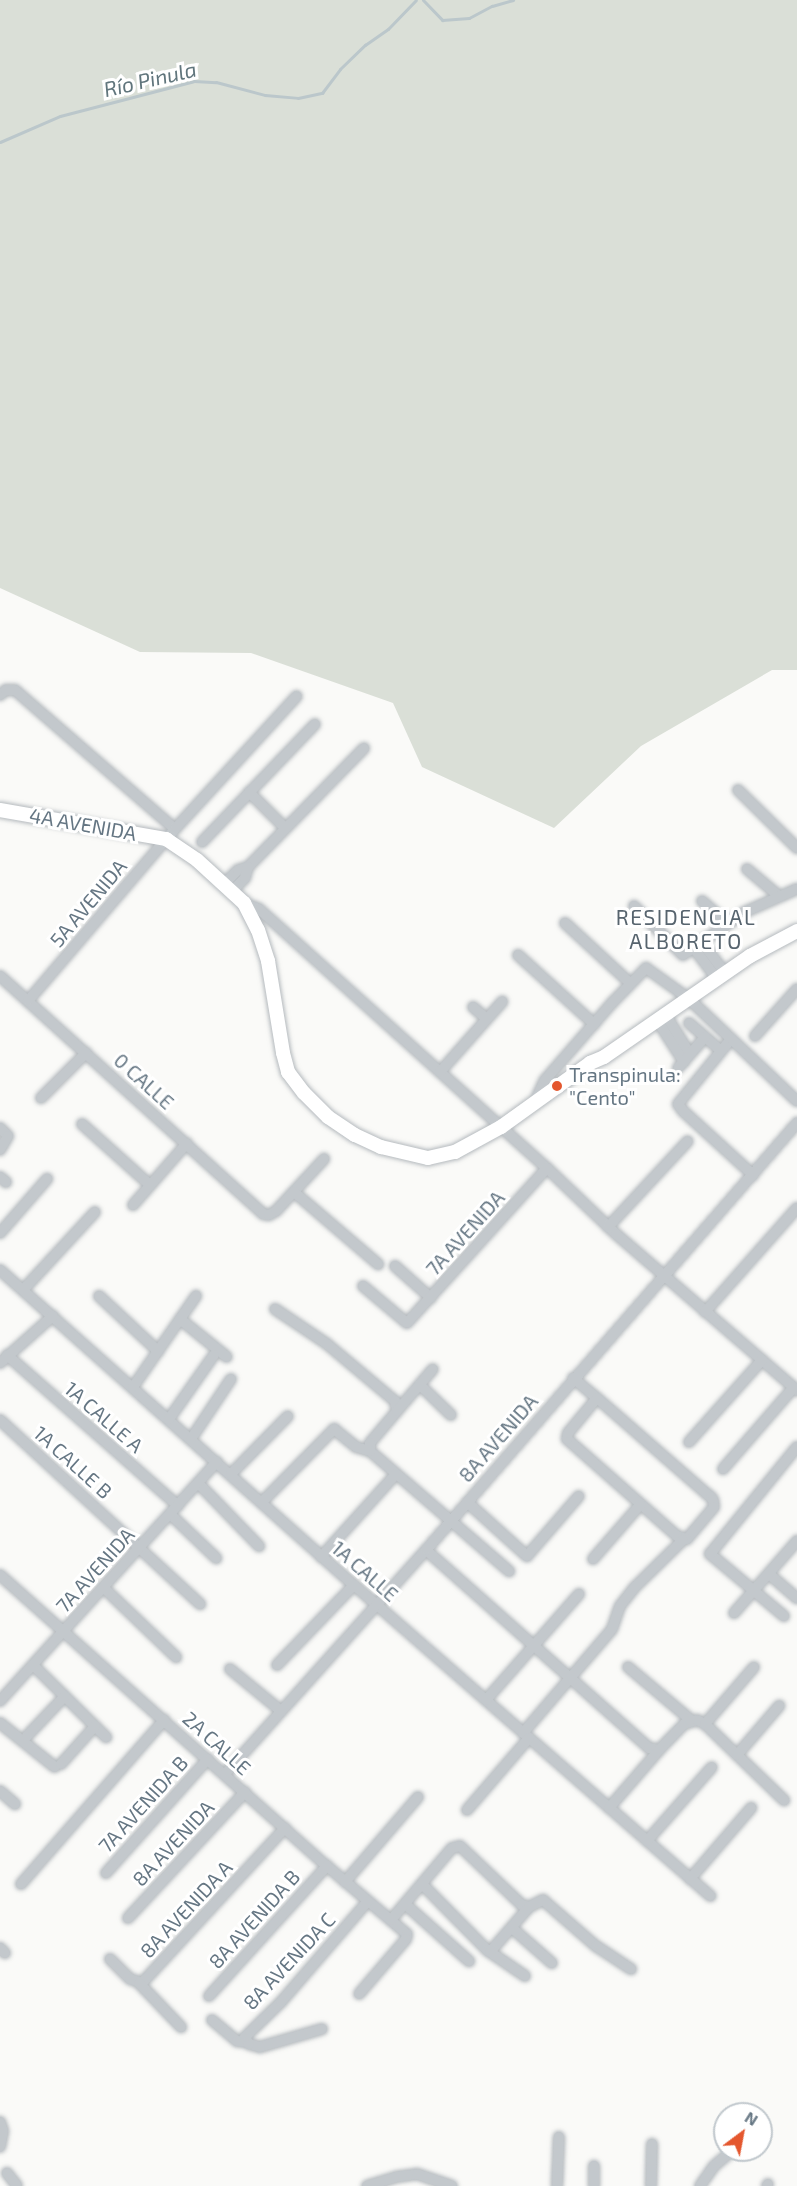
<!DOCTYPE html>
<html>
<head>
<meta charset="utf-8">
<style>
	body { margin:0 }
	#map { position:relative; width:797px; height:2186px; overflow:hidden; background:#fafaf8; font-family:"Exo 2",sans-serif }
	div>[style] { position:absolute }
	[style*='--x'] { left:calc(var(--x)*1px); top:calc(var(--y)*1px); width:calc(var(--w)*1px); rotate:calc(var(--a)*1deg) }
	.green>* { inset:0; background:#dadfd7 }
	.stream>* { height:3px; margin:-1.5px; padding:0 1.5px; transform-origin:1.5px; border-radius:1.5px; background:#bbc7cb }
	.roads { filter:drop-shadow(0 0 2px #b5babe) drop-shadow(0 0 2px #b5babe) }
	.minor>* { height:10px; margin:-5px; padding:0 5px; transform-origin:5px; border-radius:5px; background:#c3c8cc }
	.major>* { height:14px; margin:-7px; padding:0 7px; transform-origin:7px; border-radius:7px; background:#fff }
	.dots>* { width:16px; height:16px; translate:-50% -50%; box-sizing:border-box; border:3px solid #fff; border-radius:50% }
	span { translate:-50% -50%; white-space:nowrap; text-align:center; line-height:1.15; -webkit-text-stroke:6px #fff; paint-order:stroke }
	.street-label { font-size:20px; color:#657683 }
	.poi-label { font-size:20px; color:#657683 }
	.left { translate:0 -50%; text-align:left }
	.water-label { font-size:21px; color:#60757c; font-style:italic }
	.neighbourhood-label { font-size:21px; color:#57646e; letter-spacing:1.5px }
	.north { position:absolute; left:713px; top:2102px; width:60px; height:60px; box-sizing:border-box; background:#fff; border:2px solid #c1c8cd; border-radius:50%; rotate:32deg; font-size:16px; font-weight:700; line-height:24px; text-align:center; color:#657683 }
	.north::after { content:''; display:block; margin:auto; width:21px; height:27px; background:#e4572e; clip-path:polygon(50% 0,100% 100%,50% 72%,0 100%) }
</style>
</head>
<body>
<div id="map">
	<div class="green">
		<div style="clip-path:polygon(0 0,797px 0,797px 670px,772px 670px,641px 746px,554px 828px,422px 767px,393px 703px,251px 653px,140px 652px,0 588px)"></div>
	</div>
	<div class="stream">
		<div style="--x:423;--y:0;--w:28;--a:46"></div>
		<div style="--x:442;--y:20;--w:27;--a:-4"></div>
		<div style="--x:469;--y:18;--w:26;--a:-28"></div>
		<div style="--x:492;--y:6;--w:22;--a:-16"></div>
		<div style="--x:0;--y:142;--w:65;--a:-23.4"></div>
		<div style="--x:60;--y:116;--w:138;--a:-14.6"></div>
		<div style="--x:194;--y:81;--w:22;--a:3"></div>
		<div style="--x:216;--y:82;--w:51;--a:14.9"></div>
		<div style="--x:265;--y:95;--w:33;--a:5"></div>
		<div style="--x:298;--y:98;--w:25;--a:-12"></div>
		<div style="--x:322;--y:93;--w:30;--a:-53"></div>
		<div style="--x:340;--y:69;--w:35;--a:-44"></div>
		<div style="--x:365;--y:45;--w:28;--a:-35"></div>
		<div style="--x:388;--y:29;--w:40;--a:-46"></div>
	</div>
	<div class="roads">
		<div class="minor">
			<div style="--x:0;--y:695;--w:8;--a:-40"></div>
			<div style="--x:6;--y:690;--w:9;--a:0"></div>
			<div style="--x:15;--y:690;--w:212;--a:41"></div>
			<div style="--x:738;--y:790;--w:83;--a:44.5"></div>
			<div style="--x:249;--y:792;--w:51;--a:45"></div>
			<div style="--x:202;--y:842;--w:163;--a:-46.2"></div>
			<div style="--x:747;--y:869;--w:42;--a:40.2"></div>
			<div style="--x:225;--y:883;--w:18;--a:-45"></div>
			<div style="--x:238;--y:870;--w:10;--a:-17"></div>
			<div style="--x:248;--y:867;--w:166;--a:-45.7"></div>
			<div style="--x:232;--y:891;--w:18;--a:-45"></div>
			<div style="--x:245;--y:878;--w:11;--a:-75"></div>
			<div style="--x:702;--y:901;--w:33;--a:41"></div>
			<div style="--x:244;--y:903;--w:16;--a:22"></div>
			<div style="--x:259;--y:909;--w:387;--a:42"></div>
			<div style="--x:547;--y:1168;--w:95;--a:43.7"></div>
			<div style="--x:616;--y:1234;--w:239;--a:40.8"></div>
			<div style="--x:634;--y:906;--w:69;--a:45"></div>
			<div style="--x:683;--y:955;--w:75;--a:-34.7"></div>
			<div style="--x:745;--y:912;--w:57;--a:-23.9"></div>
			<div style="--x:565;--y:923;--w:88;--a:42.7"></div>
			<div style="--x:701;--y:941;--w:40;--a:53"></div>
			<div style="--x:693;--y:947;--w:40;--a:53"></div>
			<div style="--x:518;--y:955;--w:103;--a:42.2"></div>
			<div style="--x:0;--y:976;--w:355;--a:42.1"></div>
			<div style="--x:263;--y:1214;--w:6;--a:9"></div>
			<div style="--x:269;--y:1215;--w:8;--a:-30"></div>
			<div style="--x:276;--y:1211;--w:71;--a:-47.3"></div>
			<div style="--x:28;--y:1001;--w:226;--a:-49.5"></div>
			<div style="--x:175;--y:829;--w:180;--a:-47.5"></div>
			<div style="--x:473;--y:1007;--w:18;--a:41"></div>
			<div style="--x:665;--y:1014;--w:47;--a:58"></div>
			<div style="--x:657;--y:1020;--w:50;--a:57.3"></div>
			<div style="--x:689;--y:1023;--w:37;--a:41"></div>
			<div style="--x:755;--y:1036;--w:63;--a:-48.2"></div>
			<div style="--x:731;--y:1039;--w:84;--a:129.2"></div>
			<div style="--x:678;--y:1104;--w:9;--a:54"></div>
			<div style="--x:683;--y:1111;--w:95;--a:42.4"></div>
			<div style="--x:678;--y:1068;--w:41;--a:-48.9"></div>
			<div style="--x:440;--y:1072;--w:94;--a:-48.5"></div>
			<div style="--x:41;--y:1098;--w:64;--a:-45"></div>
			<div style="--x:535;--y:1101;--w:23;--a:-65"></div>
			<div style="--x:545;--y:1080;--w:102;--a:-49"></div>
			<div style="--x:612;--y:1003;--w:49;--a:-45.8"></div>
			<div style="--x:646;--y:968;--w:52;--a:35.5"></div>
			<div style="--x:688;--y:998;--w:150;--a:43.4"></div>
			<div style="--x:82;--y:1124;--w:91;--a:41.9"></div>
			<div style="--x:0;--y:1128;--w:11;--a:45"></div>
			<div style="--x:8;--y:1136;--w:16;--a:120"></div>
			<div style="--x:0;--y:1177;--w:8;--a:40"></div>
			<div style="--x:294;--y:1192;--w:111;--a:40.6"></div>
			<div style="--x:133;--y:1205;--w:82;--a:-48.9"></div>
			<div style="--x:608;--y:1227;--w:117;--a:-47.1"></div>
			<div style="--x:0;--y:1233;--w:72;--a:-49"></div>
			<div style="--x:395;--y:1266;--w:48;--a:41.6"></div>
			<div style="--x:0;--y:1270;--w:474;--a:41.7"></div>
			<div style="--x:354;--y:1585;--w:473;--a:41.1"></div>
			<div style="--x:363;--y:1286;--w:57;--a:40.1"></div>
			<div style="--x:407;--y:1323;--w:209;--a:-47.9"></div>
			<div style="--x:23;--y:1290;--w:106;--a:-47.3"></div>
			<div style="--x:99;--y:1296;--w:81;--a:43"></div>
			<div style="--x:275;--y:1309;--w:63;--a:33.9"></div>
			<div style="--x:327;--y:1344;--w:89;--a:40"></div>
			<div style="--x:395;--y:1401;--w:10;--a:79"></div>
			<div style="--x:397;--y:1411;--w:42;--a:130.2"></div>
			<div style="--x:370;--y:1443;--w:8;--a:90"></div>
			<div style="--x:370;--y:1451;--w:184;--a:40.8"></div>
			<div style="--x:705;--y:1312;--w:139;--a:-48.5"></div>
			<div style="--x:180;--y:1319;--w:60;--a:39"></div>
			<div style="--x:7;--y:1355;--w:228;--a:41.4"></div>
			<div style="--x:0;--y:1363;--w:71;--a:-41.6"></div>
			<div style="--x:573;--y:1378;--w:31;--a:40"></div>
			<div style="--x:597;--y:1398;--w:146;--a:41.1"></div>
			<div style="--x:707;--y:1494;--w:5;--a:37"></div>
			<div style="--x:711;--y:1497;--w:4;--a:56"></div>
			<div style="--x:713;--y:1500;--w:7;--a:82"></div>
			<div style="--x:714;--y:1507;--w:42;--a:130.2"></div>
			<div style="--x:687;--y:1539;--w:10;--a:-163"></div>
			<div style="--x:677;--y:1536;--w:147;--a:-138.6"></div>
			<div style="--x:567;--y:1439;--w:6;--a:-81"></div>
			<div style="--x:568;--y:1433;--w:45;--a:-50.4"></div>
			<div style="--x:420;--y:1385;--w:43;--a:44.1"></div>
			<div style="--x:133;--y:1387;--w:111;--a:-55.3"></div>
			<div style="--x:397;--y:1411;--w:55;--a:-49.4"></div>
			<div style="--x:169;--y:1419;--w:78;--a:-54.9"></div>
			<div style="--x:0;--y:1420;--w:272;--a:42.6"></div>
			<div style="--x:191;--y:1439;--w:72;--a:-56.3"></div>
			<div style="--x:689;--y:1442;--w:110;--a:-48.3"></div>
			<div style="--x:723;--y:1469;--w:108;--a:-49.1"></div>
			<div style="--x:231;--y:1474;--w:81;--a:-45.5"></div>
			<div style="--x:198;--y:1483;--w:88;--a:45.9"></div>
			<div style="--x:262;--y:1502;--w:103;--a:-45.4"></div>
			<div style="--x:334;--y:1429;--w:28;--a:39"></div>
			<div style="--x:356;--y:1447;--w:15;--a:16"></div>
			<div style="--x:467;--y:1502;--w:81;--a:42"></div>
			<div style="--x:527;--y:1556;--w:79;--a:-49.1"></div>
			<div style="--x:170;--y:1514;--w:64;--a:43.7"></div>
			<div style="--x:426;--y:1550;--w:298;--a:41.6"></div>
			<div style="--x:649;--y:1748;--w:10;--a:11"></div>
			<div style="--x:659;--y:1750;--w:36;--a:-46"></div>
			<div style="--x:684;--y:1724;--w:14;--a:-17"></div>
			<div style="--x:697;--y:1720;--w:9;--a:27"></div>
			<div style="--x:705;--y:1724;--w:110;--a:43.9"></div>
			<div style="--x:321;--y:1557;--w:112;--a:-47.9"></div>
			<div style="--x:593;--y:1559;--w:72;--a:-49"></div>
			<div style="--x:769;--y:1574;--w:37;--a:41"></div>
			<div style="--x:0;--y:1575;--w:438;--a:41.7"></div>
			<div style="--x:327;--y:1866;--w:105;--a:40.4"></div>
			<div style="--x:407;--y:1934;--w:5;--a:101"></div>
			<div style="--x:406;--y:1939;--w:72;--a:130.5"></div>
			<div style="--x:104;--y:1588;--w:100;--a:43.8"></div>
			<div style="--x:734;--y:1613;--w:96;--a:-48.8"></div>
			<div style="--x:784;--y:1616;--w:97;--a:-140"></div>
			<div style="--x:710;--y:1554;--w:138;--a:-50.9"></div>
			<div style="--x:33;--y:1665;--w:103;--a:44.6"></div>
			<div style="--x:277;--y:1665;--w:111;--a:-46.1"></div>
			<div style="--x:628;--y:1667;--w:82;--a:40.1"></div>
			<div style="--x:230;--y:1669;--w:66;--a:39.5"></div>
			<div style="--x:486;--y:1700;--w:141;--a:-48.7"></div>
			<div style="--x:0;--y:1701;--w:323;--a:-47.8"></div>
			<div style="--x:0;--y:1723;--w:70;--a:38.7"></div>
			<div style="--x:705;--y:1724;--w:75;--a:-49.3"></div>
			<div style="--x:523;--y:1733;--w:137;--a:-49.4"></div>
			<div style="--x:612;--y:1629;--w:24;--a:-71"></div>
			<div style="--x:620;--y:1606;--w:24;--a:-52"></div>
			<div style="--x:635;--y:1587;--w:67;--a:-44.4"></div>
			<div style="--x:27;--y:1736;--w:55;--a:-46.5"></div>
			<div style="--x:737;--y:1755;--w:65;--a:-49.4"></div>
			<div style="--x:61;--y:1764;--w:51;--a:-48.2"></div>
			<div style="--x:225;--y:1774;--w:301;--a:-48.1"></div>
			<div style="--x:426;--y:1550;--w:566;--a:-49.01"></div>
			<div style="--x:0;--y:1791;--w:20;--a:41"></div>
			<div style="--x:609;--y:1808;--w:77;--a:-49.2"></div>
			<div style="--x:467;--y:1810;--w:95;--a:-49.3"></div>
			<div style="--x:647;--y:1841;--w:98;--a:-48.7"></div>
			<div style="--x:106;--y:1873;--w:153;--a:-48.2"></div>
			<div style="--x:690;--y:1879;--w:94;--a:-49.3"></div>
			<div style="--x:345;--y:1882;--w:112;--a:-49.3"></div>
			<div style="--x:21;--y:1884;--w:218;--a:-48.9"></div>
			<div style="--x:422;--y:1884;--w:93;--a:45.4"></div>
			<div style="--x:487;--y:1950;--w:46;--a:34.4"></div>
			<div style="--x:405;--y:1904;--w:86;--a:41.7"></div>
			<div style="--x:128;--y:1918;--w:172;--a:-47.1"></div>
			<div style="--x:391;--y:1920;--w:94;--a:-49.7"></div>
			<div style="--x:452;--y:1848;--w:8;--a:-14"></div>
			<div style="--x:460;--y:1846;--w:86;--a:43.6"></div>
			<div style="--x:522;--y:1905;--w:7;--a:16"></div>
			<div style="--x:529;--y:1907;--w:16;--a:-27"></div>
			<div style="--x:543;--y:1900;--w:70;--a:41"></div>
			<div style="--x:596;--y:1946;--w:42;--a:33.3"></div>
			<div style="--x:512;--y:1928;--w:53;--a:41.2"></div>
			<div style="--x:0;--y:1948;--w:7;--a:45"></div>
			<div style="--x:490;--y:1952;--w:60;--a:-49.1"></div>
			<div style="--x:110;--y:1959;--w:28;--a:45"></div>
			<div style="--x:130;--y:1979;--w:13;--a:18"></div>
			<div style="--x:142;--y:1983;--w:211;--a:-47.3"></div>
			<div style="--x:139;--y:1983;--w:61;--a:46.3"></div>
			<div style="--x:209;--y:1996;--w:176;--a:-47.8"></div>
			<div style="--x:212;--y:2020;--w:33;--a:40"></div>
			<div style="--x:237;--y:2041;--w:10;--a:6"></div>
			<div style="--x:322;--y:2029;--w:65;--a:163.8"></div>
			<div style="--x:260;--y:2047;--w:11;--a:-165"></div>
			<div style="--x:249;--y:2044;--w:8;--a:-120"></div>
			<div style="--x:245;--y:2037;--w:50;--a:-44.2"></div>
			<div style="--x:281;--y:2002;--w:133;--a:-49.3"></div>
			<div style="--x:0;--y:2122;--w:9;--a:72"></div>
			<div style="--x:3;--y:2131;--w:16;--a:101"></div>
			<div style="--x:7;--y:2173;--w:16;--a:52"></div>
			<div style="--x:367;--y:2186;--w:30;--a:-17"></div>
			<div style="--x:396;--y:2177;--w:21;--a:-8"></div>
			<div style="--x:417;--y:2174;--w:37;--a:19"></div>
			<div style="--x:557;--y:2186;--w:49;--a:-87.7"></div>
			<div style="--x:594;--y:2186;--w:20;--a:-90"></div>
			<div style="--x:651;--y:2186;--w:42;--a:-88.6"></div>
			<div style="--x:700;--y:2186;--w:24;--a:-55"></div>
			<div style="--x:714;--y:2166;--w:25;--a:-40"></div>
			<div style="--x:767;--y:2186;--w:2;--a:-63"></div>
		</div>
		<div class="major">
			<div style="--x:0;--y:810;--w:169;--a:9.9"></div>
			<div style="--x:166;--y:839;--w:37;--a:34"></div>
			<div style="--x:197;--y:860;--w:64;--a:42.5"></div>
			<div style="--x:244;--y:903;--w:30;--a:63"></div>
			<div style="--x:258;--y:930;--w:33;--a:72"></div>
			<div style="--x:268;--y:961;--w:93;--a:80.7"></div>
			<div style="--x:283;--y:1053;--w:20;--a:75"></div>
			<div style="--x:288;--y:1072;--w:26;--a:53"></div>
			<div style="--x:304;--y:1093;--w:34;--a:45"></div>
			<div style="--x:328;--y:1117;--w:32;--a:34"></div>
			<div style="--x:355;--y:1135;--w:29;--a:25"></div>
			<div style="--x:381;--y:1147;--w:48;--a:13.2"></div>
			<div style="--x:428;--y:1158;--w:28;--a:-13"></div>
			<div style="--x:455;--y:1152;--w:52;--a:-28.5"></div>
			<div style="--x:501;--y:1127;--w:110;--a:-35.7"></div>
			<div style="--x:590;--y:1063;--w:15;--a:-23"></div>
			<div style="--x:604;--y:1057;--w:178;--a:-34.7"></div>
			<div style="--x:750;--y:956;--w:53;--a:-28"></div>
		</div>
	</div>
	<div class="dots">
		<div style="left:557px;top:1086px;background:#e4572e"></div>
	</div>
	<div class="street-label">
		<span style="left:83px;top:824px;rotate:10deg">4A AVENIDA</span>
		<span style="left:88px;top:903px;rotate:-50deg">5A AVENIDA</span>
		<span style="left:144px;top:1081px;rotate:42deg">0 CALLE</span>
		<span style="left:465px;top:1233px;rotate:-48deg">7A AVENIDA</span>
		<span style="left:104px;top:1417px;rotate:41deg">1A CALLE A</span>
		<span style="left:498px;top:1438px;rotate:-49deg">8A AVENIDA</span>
		<span style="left:73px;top:1462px;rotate:42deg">1A CALLE B</span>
		<span style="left:95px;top:1570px;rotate:-48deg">7A AVENIDA</span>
		<span style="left:365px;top:1571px;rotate:41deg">1A CALLE</span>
		<span style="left:217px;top:1743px;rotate:42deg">2A CALLE</span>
		<span style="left:143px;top:1804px;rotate:-48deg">7A AVENIDA B</span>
		<span style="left:173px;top:1843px;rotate:-47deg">8A AVENIDA</span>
		<span style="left:186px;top:1909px;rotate:-47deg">8A AVENIDA A</span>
		<span style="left:254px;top:1919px;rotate:-48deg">8A AVENIDA B</span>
		<span style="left:289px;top:1961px;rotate:-47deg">8A AVENIDA C</span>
	</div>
	<div class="poi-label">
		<span class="left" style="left:569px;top:1086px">Transpinula:<br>"Cento"</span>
	</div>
	<div class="water-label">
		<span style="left:150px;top:79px;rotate:-13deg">Río Pinula</span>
	</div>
	<div class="neighbourhood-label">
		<span style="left:686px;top:929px">RESIDENCIAL<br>ALBORETO</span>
	</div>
	<div class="north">N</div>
</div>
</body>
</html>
